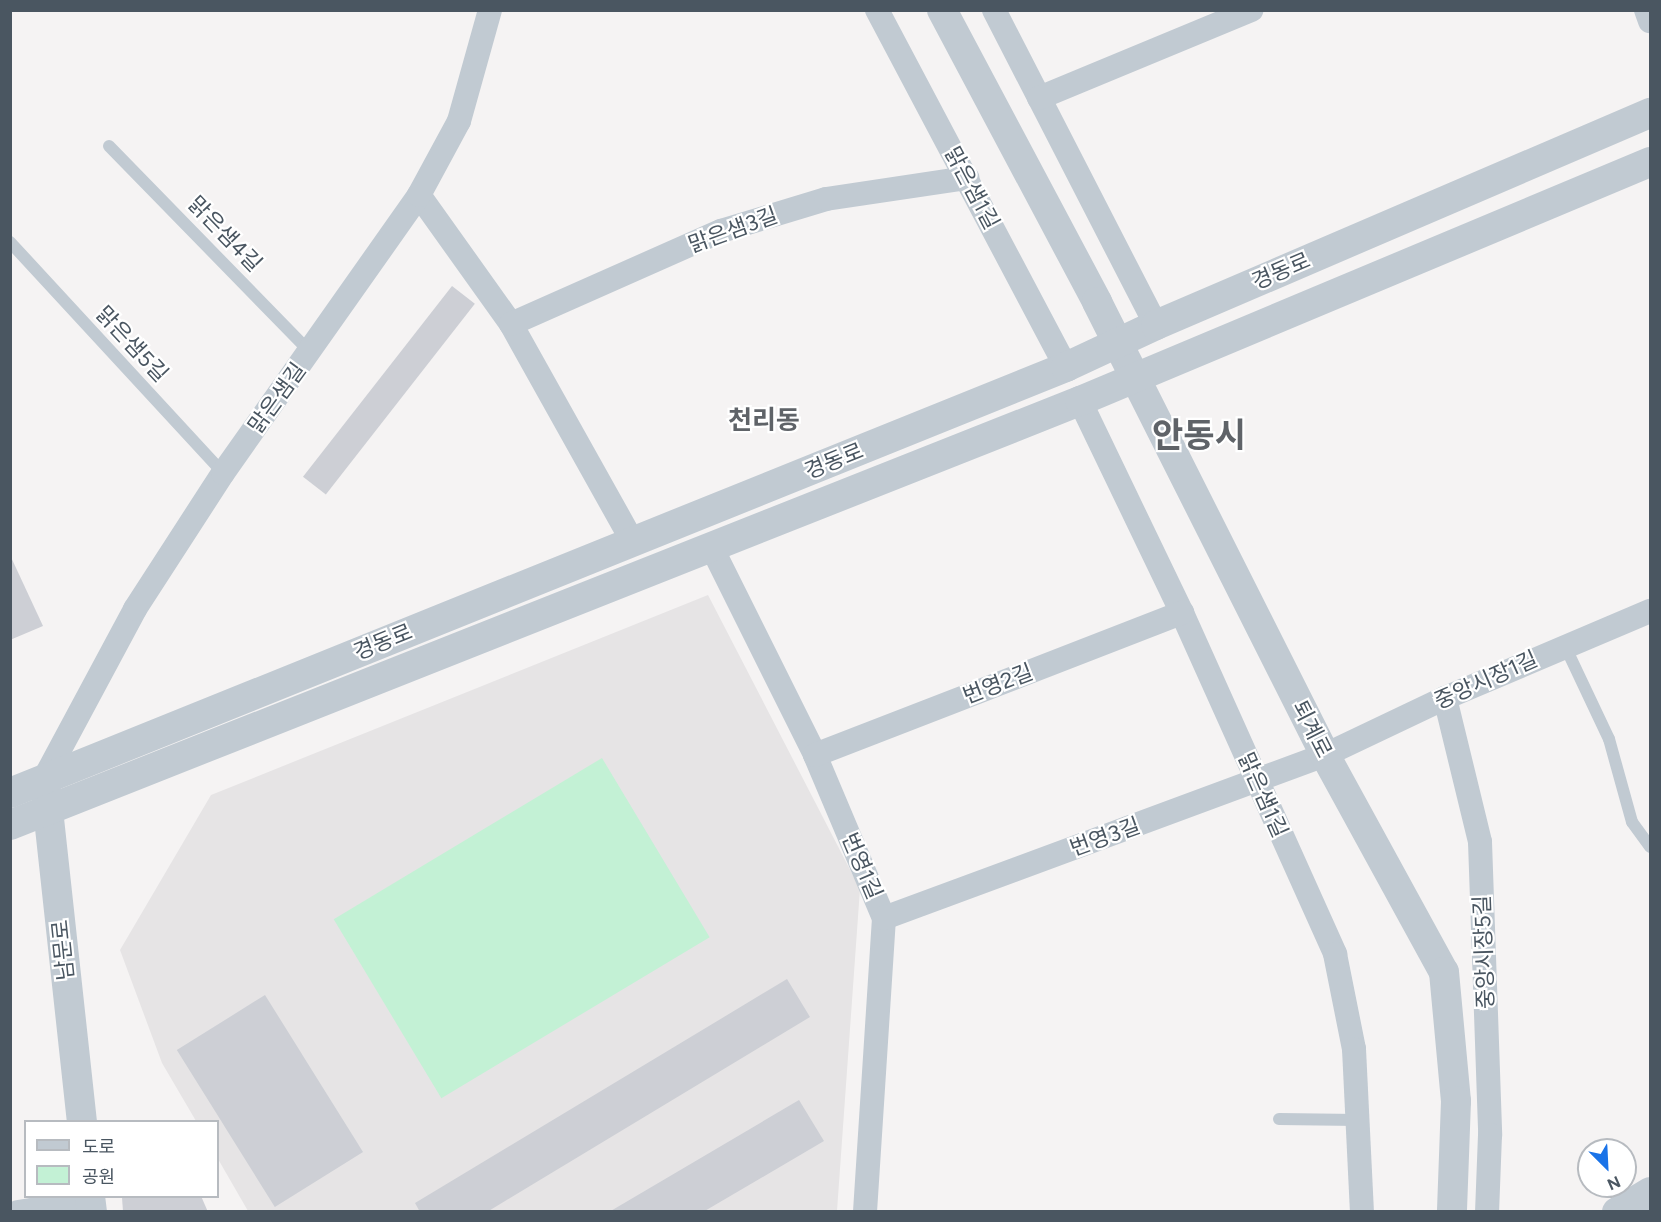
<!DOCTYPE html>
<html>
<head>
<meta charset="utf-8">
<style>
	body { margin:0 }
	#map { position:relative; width:1661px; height:1222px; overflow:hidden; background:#f5f3f3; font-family:Figtree,"Noto Sans KR",sans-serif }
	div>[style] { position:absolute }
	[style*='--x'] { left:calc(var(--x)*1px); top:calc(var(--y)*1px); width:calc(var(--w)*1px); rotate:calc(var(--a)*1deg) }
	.education>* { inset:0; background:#e6e4e5 }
	.green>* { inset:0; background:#c3f1d5; transform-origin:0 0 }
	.building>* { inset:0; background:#cdcfd5; transform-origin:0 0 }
	.service>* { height:12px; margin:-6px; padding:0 6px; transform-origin:6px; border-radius:6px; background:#c1cad2 }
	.minor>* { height:24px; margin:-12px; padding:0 12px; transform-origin:12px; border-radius:12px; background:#c1cad2 }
	.tertiary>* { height:30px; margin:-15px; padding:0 15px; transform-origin:15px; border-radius:15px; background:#c1cad2 }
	span { translate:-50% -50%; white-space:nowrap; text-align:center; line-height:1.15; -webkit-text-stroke:4.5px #fff; paint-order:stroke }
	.street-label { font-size:22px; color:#4a5661 }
	.quarter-label { font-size:26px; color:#5f6368; font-weight:700 }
	.town-label { font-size:34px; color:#5f6368; font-weight:700 }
	.frame { position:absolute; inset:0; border:12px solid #4a5661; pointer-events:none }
	.legend { position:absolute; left:24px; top:1120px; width:195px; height:78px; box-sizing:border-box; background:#fff; border:2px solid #b7bbc0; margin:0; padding:8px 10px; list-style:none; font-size:18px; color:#4a5661 }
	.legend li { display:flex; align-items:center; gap:12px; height:30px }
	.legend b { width:30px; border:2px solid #b7bbc0 }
	.north { position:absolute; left:1577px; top:1138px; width:60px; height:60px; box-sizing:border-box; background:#fff; border:2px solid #b7bbc0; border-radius:50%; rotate:156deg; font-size:16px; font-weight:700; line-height:24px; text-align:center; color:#4a5661 }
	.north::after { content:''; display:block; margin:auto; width:21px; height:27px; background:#1a73e8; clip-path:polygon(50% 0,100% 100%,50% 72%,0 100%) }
</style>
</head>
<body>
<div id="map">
	<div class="education">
		<div style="clip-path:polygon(708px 595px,860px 889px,837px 1211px,248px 1211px,218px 1159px,218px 1122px,196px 1121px,162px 1063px,120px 950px,211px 795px)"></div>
	</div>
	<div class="green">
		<div style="left:602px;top:758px;width:209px;height:313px;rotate:59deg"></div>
	</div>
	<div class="building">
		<div style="left:452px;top:286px;width:29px;height:242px;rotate:38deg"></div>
		<div style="clip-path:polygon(10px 555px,43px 626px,10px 640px)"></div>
		<div style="clip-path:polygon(787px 979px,810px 1017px,487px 1212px,420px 1212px,415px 1203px)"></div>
		<div style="left:265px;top:995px;width:185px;height:104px;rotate:58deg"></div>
		<div style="clip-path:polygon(799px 1100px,824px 1141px,703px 1212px,609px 1212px)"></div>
		<div style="clip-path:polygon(201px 1196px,208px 1212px,123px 1212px,122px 1197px,125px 1196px)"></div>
	</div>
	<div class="service">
		<div style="--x:109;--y:146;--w:288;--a:45.7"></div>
		<div style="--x:10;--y:242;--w:314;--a:47.3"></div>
		<div style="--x:1565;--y:646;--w:103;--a:64.7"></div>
		<div style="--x:1609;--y:739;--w:86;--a:74.5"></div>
		<div style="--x:1632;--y:822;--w:31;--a:54"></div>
		<div style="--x:1279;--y:1119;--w:79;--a:0.7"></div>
	</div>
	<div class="minor">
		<div style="--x:877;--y:10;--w:404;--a:62.1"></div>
		<div style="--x:994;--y:10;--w:354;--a:62.8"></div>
		<div style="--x:1646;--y:10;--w:12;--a:70"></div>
		<div style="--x:1039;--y:98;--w:230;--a:-22.5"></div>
		<div style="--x:419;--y:195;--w:158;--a:54.5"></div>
		<div style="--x:511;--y:324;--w:250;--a:60.8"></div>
		<div style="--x:511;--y:324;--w:230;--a:-23.9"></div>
		<div style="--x:721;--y:231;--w:110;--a:-16.9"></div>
		<div style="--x:826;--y:199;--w:143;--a:-8.5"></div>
		<div style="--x:1080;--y:401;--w:235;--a:64.3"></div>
		<div style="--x:1182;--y:613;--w:374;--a:65.8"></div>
		<div style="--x:1335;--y:954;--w:97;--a:78.7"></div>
		<div style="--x:1354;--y:1049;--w:163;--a:87.2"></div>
		<div style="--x:712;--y:548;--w:231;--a:63.5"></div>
		<div style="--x:815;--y:755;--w:177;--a:67.1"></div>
		<div style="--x:884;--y:918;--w:295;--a:93.7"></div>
		<div style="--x:1445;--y:698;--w:148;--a:76.3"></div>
		<div style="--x:1480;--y:842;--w:293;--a:88"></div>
		<div style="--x:1490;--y:1135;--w:77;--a:92.2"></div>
		<div style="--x:815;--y:755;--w:394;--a:-21.2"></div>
		<div style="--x:44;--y:779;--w:193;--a:-61.8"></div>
		<div style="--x:135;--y:609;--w:162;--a:-57.1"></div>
		<div style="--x:223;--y:473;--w:340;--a:-54.8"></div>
		<div style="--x:419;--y:195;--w:84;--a:-61.6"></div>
		<div style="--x:459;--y:121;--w:115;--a:-74.4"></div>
		<div style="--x:884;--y:918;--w:470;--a:-20.3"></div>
		<div style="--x:1325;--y:755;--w:133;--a:-25.4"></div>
		<div style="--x:1445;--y:698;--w:223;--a:-23"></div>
		<div style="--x:18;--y:1212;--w:74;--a:-9.3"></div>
	</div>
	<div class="tertiary">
		<div style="--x:942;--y:10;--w:331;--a:62"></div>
		<div style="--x:1097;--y:302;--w:507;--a:63.28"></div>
		<div style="--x:1325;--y:755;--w:247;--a:61.3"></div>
		<div style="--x:1444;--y:972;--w:130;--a:84.7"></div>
		<div style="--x:1456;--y:1101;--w:111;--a:92.1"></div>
		<div style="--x:46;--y:791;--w:333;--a:83.8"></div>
		<div style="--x:10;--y:793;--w:1139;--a:-21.97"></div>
		<div style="--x:1066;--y:367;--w:99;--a:-25"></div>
		<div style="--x:1156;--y:325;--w:538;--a:-23.23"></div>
		<div style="--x:10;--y:825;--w:1151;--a:-21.62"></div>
		<div style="--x:1080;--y:401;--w:618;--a:-22.75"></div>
		<div style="--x:90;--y:1196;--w:16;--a:83"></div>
		<div style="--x:1617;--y:1212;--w:39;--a:-31"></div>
	</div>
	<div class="street-label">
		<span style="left:972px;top:188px;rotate:62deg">맑은샘1길</span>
		<span style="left:733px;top:230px;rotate:-20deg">맑은샘3길</span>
		<span style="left:225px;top:234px;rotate:46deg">맑은샘4길</span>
		<span style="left:1281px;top:271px;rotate:-23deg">경동로</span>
		<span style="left:132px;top:344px;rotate:47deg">맑은샘5길</span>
		<span style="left:277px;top:398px;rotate:-54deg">맑은샘길</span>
		<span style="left:834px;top:461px;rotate:-22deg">경동로</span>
		<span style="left:383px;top:642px;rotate:-22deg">경동로</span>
		<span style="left:1486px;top:680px;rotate:-24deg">중앙시장1길</span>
		<span style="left:998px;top:684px;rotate:-21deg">번영2길</span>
		<span style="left:1312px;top:729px;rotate:63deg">퇴계로</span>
		<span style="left:1263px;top:795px;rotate:66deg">맑은샘1길</span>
		<span style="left:1105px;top:837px;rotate:-20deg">번영3길</span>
		<span style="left:862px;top:866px;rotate:67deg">번영1길</span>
		<span style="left:63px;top:950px;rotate:-96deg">남문로</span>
		<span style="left:1484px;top:952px;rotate:-92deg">중앙시장5길</span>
	</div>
	<div class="quarter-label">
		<span style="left:764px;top:421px">천리동</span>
	</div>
	<div class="town-label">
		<span style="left:1199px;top:436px">안동시</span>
	</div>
	<div class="frame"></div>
	<ul class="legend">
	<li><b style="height:8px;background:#c1cad2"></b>도로</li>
	<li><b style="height:16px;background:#c3f1d5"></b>공원</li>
	</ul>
	<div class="north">N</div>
</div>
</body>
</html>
